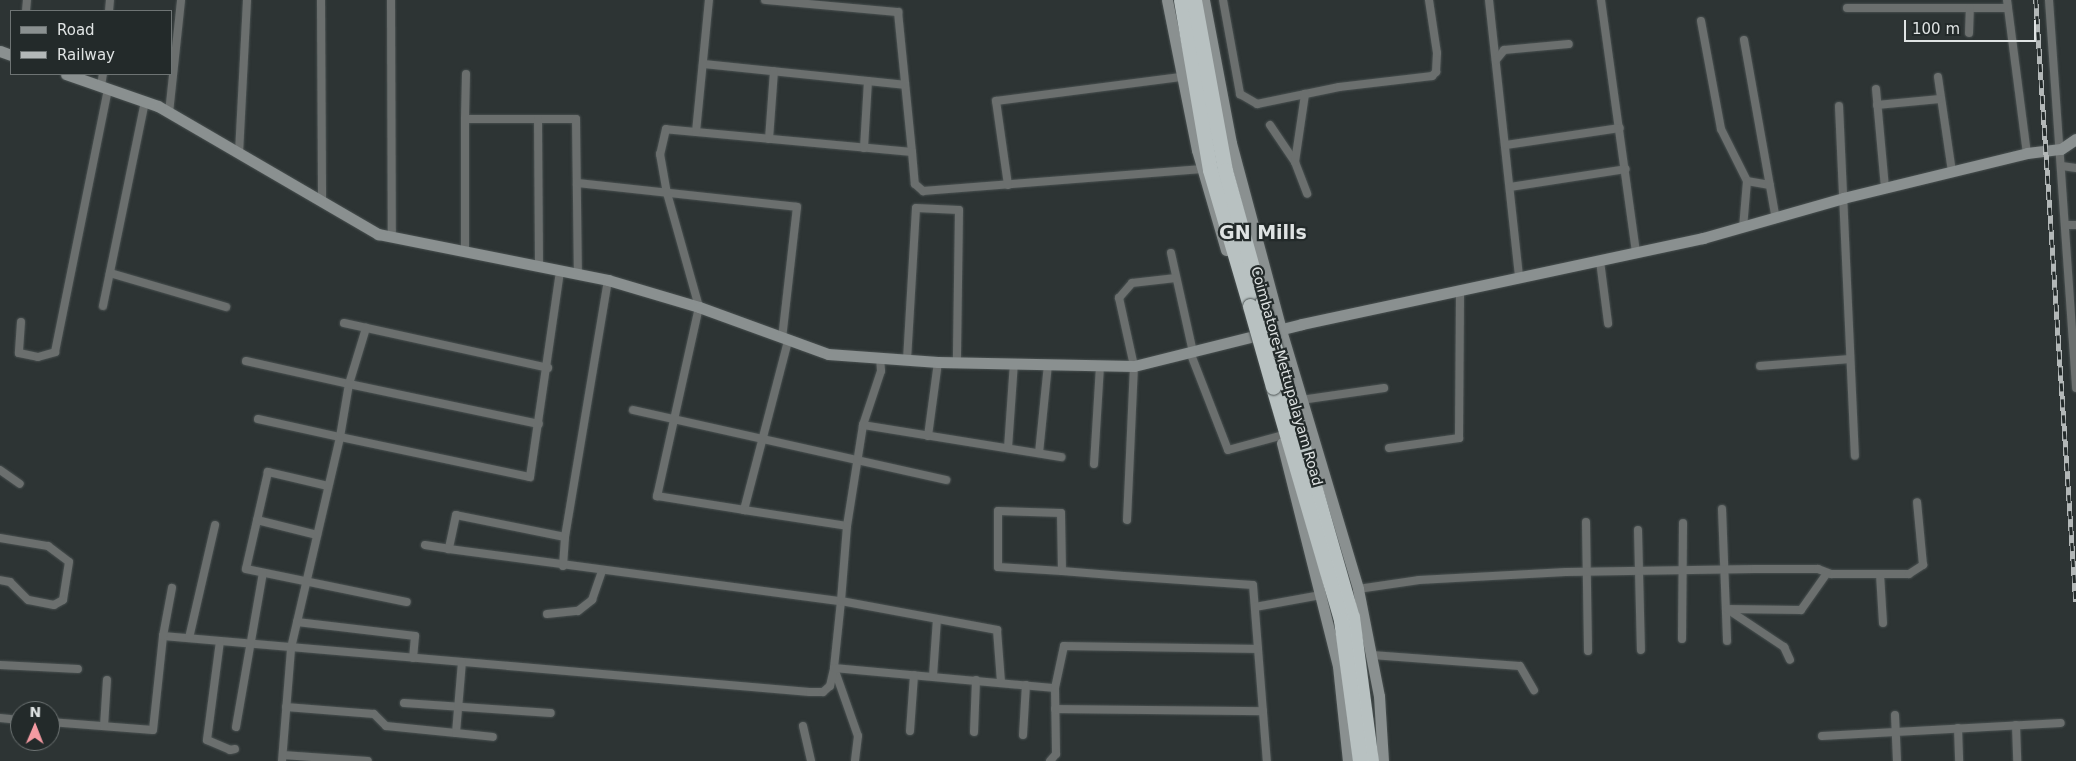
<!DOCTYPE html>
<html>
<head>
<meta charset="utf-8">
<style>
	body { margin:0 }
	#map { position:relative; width:2076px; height:761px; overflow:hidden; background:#2d3434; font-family:"DejaVu Sans",sans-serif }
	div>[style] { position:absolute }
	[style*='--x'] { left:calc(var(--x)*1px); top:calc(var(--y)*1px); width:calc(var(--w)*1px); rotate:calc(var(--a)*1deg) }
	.roads { filter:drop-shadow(0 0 1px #495050) drop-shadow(0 0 1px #495050) }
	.street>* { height:8px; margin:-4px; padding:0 4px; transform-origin:4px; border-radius:4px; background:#6b6f6e }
	.secondary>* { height:11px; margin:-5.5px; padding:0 5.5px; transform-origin:5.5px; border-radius:5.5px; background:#8a9090 }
	.highway>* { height:15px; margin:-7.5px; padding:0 7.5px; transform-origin:7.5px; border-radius:7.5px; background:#b8c1c1 }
	.rail>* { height:4.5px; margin-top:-2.25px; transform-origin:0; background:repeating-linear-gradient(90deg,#232a2a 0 8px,#b3b8b8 0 16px); box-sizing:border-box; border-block:1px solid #b3b8b8 }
	.bridges { filter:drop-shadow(0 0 1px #495050) drop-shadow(0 0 1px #495050) }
	.highway-bridge>* { height:15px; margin:-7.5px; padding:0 7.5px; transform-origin:7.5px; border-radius:7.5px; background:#b8c1c1 }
	span { translate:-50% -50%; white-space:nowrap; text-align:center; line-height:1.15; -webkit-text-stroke:4.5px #232a2a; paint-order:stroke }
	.street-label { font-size:14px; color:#dfe3e3 }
	.district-label { font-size:19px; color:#dfe3e3; font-weight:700 }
	.legend { position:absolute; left:10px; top:10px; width:162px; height:65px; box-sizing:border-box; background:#232a2a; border:1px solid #6e7474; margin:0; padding:6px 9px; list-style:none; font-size:15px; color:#dfe3e3 }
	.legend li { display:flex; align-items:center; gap:10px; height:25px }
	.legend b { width:25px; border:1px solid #6e7474 }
	.north { position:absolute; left:10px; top:701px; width:50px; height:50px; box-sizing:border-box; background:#232a2a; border:1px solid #6e7474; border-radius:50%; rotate:1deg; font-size:14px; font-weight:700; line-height:20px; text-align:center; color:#dfe3e3 }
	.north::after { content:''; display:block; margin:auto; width:18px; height:22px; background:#f49aa2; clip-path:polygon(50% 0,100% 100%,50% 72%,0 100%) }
	.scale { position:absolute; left:1904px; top:20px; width:132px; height:22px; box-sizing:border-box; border:2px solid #dfe3e3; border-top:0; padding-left:6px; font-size:15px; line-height:18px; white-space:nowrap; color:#dfe3e3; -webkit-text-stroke:4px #232a2a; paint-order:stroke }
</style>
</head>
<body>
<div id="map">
	<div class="roads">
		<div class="street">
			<div style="--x:321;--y:0;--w:201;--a:89.7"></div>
			<div style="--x:391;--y:0;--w:237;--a:89.8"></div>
			<div style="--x:765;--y:0;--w:134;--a:5.2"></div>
			<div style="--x:898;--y:12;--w:141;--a:84.3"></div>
			<div style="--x:912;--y:152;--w:247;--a:-174.7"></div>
			<div style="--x:666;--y:129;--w:26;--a:103"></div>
			<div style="--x:660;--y:154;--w:40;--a:80"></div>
			<div style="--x:667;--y:193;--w:118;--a:74.3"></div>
			<div style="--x:699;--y:307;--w:194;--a:102.5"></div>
			<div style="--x:657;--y:496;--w:88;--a:9.1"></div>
			<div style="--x:744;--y:510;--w:175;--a:-75.4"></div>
			<div style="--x:1223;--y:0;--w:96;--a:79.7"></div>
			<div style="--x:1240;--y:94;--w:20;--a:30"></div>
			<div style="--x:1257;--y:104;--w:84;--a:-11.7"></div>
			<div style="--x:1339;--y:87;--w:94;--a:-6.7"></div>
			<div style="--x:1432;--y:76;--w:6;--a:-45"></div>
			<div style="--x:1436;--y:72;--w:19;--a:-87"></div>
			<div style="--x:1437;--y:53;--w:54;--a:-98.6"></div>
			<div style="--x:1489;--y:0;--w:279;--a:83.8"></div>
			<div style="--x:1601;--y:0;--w:255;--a:82.1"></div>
			<div style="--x:2007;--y:0;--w:154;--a:82.6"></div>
			<div style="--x:2049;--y:0;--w:389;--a:86"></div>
			<div style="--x:1847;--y:8;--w:161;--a:0"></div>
			<div style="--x:26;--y:11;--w:11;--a:-85"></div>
			<div style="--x:109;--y:11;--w:11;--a:-85"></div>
			<div style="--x:1701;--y:21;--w:110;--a:79.5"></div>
			<div style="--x:1721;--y:129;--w:58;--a:63.4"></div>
			<div style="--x:1747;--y:181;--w:23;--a:10"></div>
			<div style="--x:1969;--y:33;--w:25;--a:-88"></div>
			<div style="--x:1744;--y:40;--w:182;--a:79.9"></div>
			<div style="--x:1496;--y:60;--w:13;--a:-51"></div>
			<div style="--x:1504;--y:50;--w:65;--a:-5.3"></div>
			<div style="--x:703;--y:64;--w:203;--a:5.9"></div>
			<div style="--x:466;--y:74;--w:45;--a:91.3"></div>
			<div style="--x:465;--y:119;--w:111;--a:0"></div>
			<div style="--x:576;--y:119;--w:155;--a:89.3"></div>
			<div style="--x:1938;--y:77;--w:96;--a:81.6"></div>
			<div style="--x:101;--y:86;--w:12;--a:-81"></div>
			<div style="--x:1876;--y:89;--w:99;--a:84.8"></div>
			<div style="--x:1877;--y:105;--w:63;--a:-5.4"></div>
			<div style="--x:1839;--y:106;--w:350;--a:87.4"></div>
			<div style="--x:169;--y:113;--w:114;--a:-83.9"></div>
			<div style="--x:538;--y:119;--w:147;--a:89.6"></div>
			<div style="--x:1270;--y:125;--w:45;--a:56"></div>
			<div style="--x:1295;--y:162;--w:34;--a:69"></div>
			<div style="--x:696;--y:132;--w:133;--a:-84.4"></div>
			<div style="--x:769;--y:139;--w:68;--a:-85.8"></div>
			<div style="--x:1506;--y:145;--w:115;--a:-8.5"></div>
			<div style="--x:864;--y:148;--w:67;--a:-86.6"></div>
			<div style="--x:912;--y:152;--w:32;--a:85"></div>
			<div style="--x:915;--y:184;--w:11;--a:41"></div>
			<div style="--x:923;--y:191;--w:280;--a:-4.5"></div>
			<div style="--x:239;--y:153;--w:153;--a:-87"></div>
			<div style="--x:1295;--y:162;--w:69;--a:-81.6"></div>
			<div style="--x:2062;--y:166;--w:14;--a:8"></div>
			<div style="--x:577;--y:183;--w:221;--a:6.2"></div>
			<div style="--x:797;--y:207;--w:132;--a:96.5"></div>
			<div style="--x:1008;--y:185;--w:85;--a:-98.1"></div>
			<div style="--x:996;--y:101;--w:188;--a:-7.4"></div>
			<div style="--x:1510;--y:187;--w:117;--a:-8.8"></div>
			<div style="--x:2066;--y:225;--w:10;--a:0"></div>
			<div style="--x:1743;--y:228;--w:47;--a:-85.1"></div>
			<div style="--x:465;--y:251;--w:132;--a:-90"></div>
			<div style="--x:1171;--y:253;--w:101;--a:77.5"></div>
			<div style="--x:1600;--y:261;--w:63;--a:82.6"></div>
			<div style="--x:110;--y:273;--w:121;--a:16.3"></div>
			<div style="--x:608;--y:280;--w:261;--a:99.5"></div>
			<div style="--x:565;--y:537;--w:111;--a:-168.6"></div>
			<div style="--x:456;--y:515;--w:35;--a:102"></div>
			<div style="--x:449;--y:549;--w:395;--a:7.6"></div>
			<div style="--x:841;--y:601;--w:67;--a:96"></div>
			<div style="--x:834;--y:668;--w:72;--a:70.6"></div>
			<div style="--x:858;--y:736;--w:25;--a:97"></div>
			<div style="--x:103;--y:306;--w:208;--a:-78.4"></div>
			<div style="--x:21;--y:322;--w:31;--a:94"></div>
			<div style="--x:19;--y:353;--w:19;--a:12"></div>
			<div style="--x:38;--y:357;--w:18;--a:-16"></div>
			<div style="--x:55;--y:352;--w:268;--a:-78.6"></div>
			<div style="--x:344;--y:323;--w:209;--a:12.4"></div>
			<div style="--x:1190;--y:352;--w:105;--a:68.8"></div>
			<div style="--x:1228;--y:450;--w:54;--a:-15.1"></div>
			<div style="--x:907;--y:360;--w:152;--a:-86.6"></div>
			<div style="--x:916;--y:208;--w:43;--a:2.7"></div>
			<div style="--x:959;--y:210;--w:152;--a:90.8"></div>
			<div style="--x:246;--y:361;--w:106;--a:12.6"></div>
			<div style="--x:349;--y:384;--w:59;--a:-73.1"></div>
			<div style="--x:1760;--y:366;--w:90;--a:-4.4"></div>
			<div style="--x:1301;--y:400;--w:84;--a:-8.2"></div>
			<div style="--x:633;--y:410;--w:321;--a:12.6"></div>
			<div style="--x:258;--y:419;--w:84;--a:12.4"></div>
			<div style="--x:340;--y:437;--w:54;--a:-80.4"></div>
			<div style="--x:349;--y:384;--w:194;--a:11.9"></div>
			<div style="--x:863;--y:425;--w:57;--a:-71.6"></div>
			<div style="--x:881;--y:371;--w:13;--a:-94"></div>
			<div style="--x:928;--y:436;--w:75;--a:-82.3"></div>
			<div style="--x:1008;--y:448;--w:85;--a:-86"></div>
			<div style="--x:1389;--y:448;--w:71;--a:-8.1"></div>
			<div style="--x:1459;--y:438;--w:148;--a:-89.6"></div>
			<div style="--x:1039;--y:453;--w:89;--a:-84.2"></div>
			<div style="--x:1094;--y:464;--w:98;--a:-86.5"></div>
			<div style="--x:0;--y:470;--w:24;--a:35"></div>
			<div style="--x:328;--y:486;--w:62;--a:-166.9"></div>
			<div style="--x:268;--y:472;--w:99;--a:102.8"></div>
			<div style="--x:246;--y:569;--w:164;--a:11.6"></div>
			<div style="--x:1722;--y:509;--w:132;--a:87.8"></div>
			<div style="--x:744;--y:510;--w:104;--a:8.8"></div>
			<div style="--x:847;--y:526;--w:102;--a:-81"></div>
			<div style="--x:863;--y:425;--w:201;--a:9.2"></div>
			<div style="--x:257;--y:520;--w:62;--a:14"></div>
			<div style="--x:1127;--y:520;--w:154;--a:-87.4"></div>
			<div style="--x:1134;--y:366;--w:70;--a:-102.4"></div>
			<div style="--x:1119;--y:298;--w:20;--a:-49"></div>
			<div style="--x:1132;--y:283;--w:44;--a:-6.5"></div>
			<div style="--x:1586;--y:522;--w:129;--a:89.1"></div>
			<div style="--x:847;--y:526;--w:75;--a:94.6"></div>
			<div style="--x:841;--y:601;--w:159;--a:10.5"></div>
			<div style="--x:997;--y:630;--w:52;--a:85.6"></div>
			<div style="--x:1638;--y:530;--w:120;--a:88.6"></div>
			<div style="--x:0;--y:538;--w:49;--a:9.5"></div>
			<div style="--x:48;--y:546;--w:26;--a:37"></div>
			<div style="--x:69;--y:562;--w:38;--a:99"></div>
			<div style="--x:63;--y:600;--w:10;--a:151"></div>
			<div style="--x:54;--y:605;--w:26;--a:-169"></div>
			<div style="--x:28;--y:600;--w:25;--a:-135"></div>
			<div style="--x:10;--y:582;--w:10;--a:-169"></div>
			<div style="--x:425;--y:545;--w:24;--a:9"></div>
			<div style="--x:563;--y:566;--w:29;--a:-86"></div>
			<div style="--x:1062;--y:571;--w:58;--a:-91"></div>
			<div style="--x:1061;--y:513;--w:63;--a:-178.2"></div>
			<div style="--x:998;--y:511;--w:56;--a:90"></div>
			<div style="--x:998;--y:567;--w:64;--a:3.6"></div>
			<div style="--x:1062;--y:571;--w:62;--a:4.6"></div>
			<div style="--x:1124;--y:576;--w:129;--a:4"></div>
			<div style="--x:1253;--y:585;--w:177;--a:85.5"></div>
			<div style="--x:1880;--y:574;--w:49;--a:86.5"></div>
			<div style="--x:1358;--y:589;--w:62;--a:-8.4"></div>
			<div style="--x:1419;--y:580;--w:147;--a:-3.1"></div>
			<div style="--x:1566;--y:572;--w:189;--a:-0.9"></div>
			<div style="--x:1755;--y:569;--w:63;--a:0"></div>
			<div style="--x:1818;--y:569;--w:14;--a:21"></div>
			<div style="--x:1831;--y:574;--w:78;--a:0"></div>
			<div style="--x:1909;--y:574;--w:17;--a:-33"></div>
			<div style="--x:1923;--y:565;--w:63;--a:-95.4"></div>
			<div style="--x:1255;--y:607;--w:67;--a:-10.3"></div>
			<div style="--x:1727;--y:609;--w:74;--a:0.8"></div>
			<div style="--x:1801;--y:610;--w:45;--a:-54.9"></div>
			<div style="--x:1727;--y:609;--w:69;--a:33.7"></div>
			<div style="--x:1784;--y:647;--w:14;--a:65"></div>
			<div style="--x:547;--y:614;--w:31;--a:-6"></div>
			<div style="--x:578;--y:611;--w:18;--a:-38"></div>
			<div style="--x:592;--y:600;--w:31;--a:-71"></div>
			<div style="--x:297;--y:622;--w:119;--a:6.8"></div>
			<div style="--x:415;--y:636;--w:22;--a:95"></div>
			<div style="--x:163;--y:636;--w:649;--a:4.95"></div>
			<div style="--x:810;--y:692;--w:13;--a:0"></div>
			<div style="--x:823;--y:692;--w:9;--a:-41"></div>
			<div style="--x:830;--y:686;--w:18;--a:-77"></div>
			<div style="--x:834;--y:668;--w:222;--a:5.2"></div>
			<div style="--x:1055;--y:688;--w:66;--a:89.1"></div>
			<div style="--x:1056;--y:754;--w:9;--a:131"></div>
			<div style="--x:189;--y:638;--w:116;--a:-77"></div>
			<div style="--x:1682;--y:639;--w:116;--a:-89.5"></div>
			<div style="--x:220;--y:641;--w:100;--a:97.5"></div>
			<div style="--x:207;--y:740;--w:25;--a:23"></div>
			<div style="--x:230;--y:750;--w:5;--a:-11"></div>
			<div style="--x:1372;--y:655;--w:148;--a:4.3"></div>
			<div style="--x:1520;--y:666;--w:28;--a:60"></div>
			<div style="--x:0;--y:665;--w:78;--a:2.9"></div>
			<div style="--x:933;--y:676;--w:57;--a:-86"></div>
			<div style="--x:1055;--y:688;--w:43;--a:-77.9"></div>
			<div style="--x:1064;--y:646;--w:194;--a:0.9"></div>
			<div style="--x:404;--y:703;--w:147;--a:3.9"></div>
			<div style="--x:286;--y:707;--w:88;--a:4.5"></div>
			<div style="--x:374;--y:714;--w:17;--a:45"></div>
			<div style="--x:386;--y:726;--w:70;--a:5.7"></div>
			<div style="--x:456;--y:733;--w:71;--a:-85.2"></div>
			<div style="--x:1055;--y:709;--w:208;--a:0.6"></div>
			<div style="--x:1895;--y:715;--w:46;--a:87.5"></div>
			<div style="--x:0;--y:718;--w:20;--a:6"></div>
			<div style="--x:50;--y:722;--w:103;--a:4.4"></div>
			<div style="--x:153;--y:730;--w:95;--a:-83.9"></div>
			<div style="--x:163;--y:636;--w:49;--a:-79.4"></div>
			<div style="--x:2016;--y:725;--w:36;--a:88"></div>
			<div style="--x:104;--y:726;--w:46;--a:-86.3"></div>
			<div style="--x:803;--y:726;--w:36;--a:77"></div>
			<div style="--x:236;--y:727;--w:156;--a:-80.1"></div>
			<div style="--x:1958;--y:728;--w:33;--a:88"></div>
			<div style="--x:910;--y:731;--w:56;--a:-85.9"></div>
			<div style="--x:974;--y:732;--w:52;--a:-87.8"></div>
			<div style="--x:456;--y:733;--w:37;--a:6"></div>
			<div style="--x:1023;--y:735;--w:50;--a:-86.6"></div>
			<div style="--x:1822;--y:736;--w:239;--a:-3.1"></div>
			<div style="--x:283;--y:755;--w:85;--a:4"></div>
			<div style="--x:282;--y:761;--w:113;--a:-85.4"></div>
			<div style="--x:291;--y:648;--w:217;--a:-76.9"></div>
			<div style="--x:340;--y:437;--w:194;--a:11.9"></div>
			<div style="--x:530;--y:477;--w:208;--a:-81.7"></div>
		</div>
		<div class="secondary">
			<div style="--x:1167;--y:0;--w:153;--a:78.7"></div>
			<div style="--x:1197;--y:150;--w:104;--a:73.8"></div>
			<div style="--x:1204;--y:0;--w:146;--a:79.3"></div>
			<div style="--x:1231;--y:143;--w:194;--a:75"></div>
			<div style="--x:1281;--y:330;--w:270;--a:73.4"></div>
			<div style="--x:1358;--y:589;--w:109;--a:78.9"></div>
			<div style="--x:1379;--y:696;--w:65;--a:86.5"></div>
			<div style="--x:0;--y:51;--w:12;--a:20"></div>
			<div style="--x:66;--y:74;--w:97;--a:19.2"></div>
			<div style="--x:158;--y:106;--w:255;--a:30.2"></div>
			<div style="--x:378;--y:234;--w:235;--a:11.3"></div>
			<div style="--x:608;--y:280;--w:95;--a:16.5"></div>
			<div style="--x:699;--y:307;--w:137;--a:20"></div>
			<div style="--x:828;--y:354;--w:110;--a:4.2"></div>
			<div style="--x:938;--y:362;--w:196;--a:1.2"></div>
			<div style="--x:1134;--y:366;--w:173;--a:-14"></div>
			<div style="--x:1302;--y:324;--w:410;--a:-12.1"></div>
			<div style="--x:1703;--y:238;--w:146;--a:-15.9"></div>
			<div style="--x:1843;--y:198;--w:189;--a:-13.7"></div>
			<div style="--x:2027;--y:153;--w:34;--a:-7"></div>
			<div style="--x:2061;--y:149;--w:18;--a:-34"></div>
			<div style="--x:1282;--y:443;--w:230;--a:75.9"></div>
			<div style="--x:1338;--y:666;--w:96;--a:84"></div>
		</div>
		<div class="highway">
			<div style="--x:1181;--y:0;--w:172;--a:80.3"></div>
			<div style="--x:1210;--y:170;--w:142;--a:73.6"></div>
			<div style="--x:1194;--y:0;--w:173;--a:79.7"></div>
			<div style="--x:1225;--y:170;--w:138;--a:74.5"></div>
			<div style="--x:1285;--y:384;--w:242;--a:74"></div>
			<div style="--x:1352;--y:617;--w:145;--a:82.5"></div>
			<div style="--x:1273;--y:387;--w:243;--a:73.7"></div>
			<div style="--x:1341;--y:620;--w:142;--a:82.3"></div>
		</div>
	</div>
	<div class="rail">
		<div style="--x:2036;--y:0;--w:603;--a:86.2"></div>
	</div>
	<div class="bridges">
		<div class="highway-bridge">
			<div style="--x:1262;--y:303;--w:84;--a:74.1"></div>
			<div style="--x:1250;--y:306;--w:84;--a:74.1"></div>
		</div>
	</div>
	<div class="street-label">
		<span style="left:1287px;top:376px;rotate:74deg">Coimbatore-Mettupalayam Road</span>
	</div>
	<div class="district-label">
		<span style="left:1263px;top:233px">GN Mills</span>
	</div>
	<ul class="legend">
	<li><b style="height:6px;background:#8a9090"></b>Road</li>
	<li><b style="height:6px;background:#b3b8b8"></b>Railway</li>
	</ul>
	<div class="north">N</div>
	<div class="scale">100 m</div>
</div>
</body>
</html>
